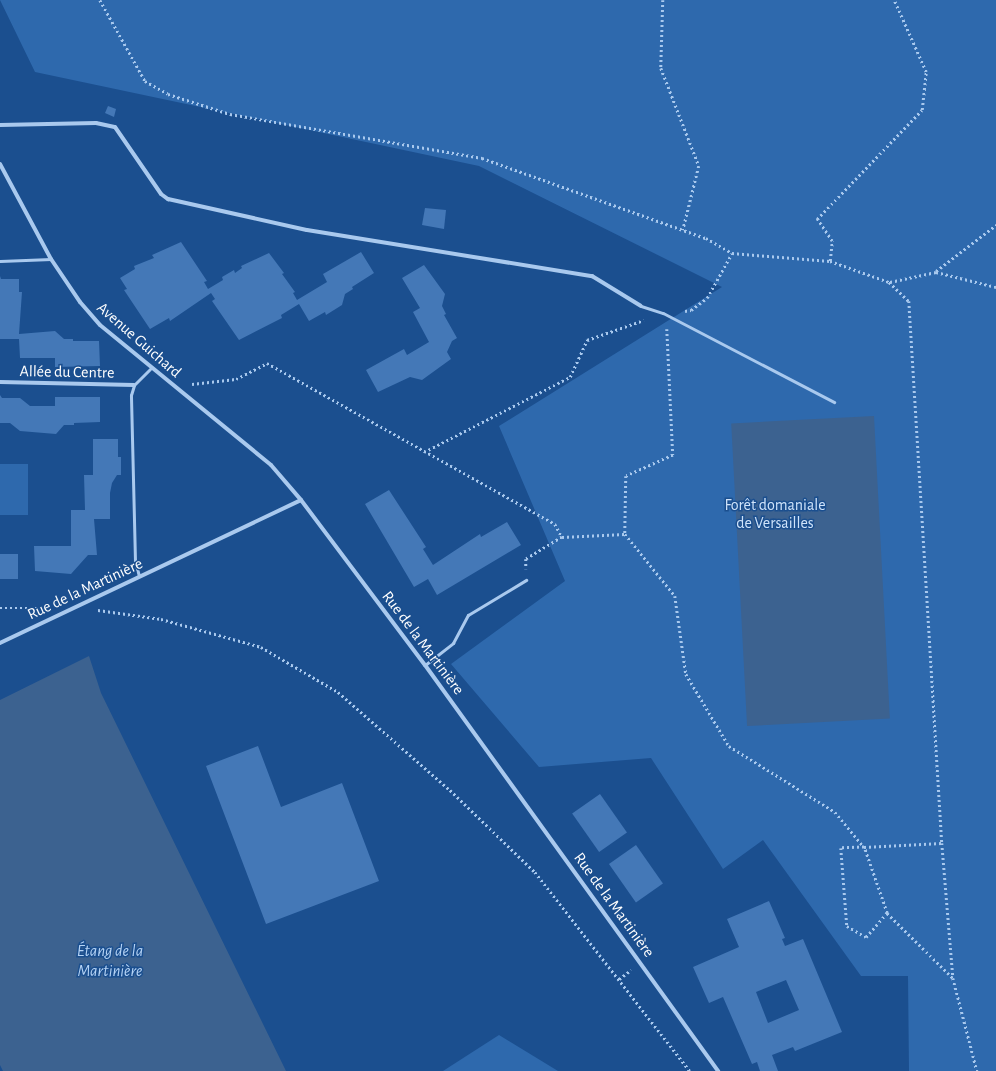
<!DOCTYPE html>
<html>
<head>
<meta charset="utf-8">
<style>
	body { margin:0 }
	#map { position:relative; width:996px; height:1071px; overflow:hidden; background:#1b4f8f; font-family:"Alegreya Sans",sans-serif }
	div>[style] { position:absolute }
	[style*='--x'] { left:calc(var(--x)*1px); top:calc(var(--y)*1px); width:calc(var(--w)*1px); rotate:calc(var(--a)*1deg) }
	.green>* { inset:0; background:#2e69ad; transform-origin:0 0 }
	.water>* { inset:0; background:#3c6290; transform-origin:0 0 }
	.building>* { inset:0; background:#4478b7; transform-origin:0 0 }
	.path>* { height:2.5px; margin-top:-1.25px; transform-origin:0; background:repeating-linear-gradient(90deg,#a9c9ee 0 2px,transparent 0 5px) }
	.lane>* { height:3px; margin:-1.5px; padding:0 1.5px; transform-origin:1.5px; border-radius:1.5px; background:#a9c9ee }
	.street>* { height:4px; margin:-2px; padding:0 2px; transform-origin:2px; border-radius:2px; background:#a9c9ee }
	span { translate:-50% -50%; white-space:nowrap; text-align:center; line-height:1.15; -webkit-text-stroke:3px #1b4f8f; paint-order:stroke }
	.street-label { font-size:16px; color:#fff }
	.park-label { font-size:16px; color:#cfe3fa }
	.water-label { font-size:17px; color:#b5d3f5; font-style:italic }
</style>
</head>
<body>
<div id="map">
	<div class="green">
		<div style="clip-path:polygon(0 0,996px 0,996px 1071px,909px 1071px,908px 976px,861px 976px,763px 840px,723px 869px,651px 758px,539px 767px,451px 664px,565px 581px,499px 426px,722px 287px,479px 166px,35px 72px)"></div>
		<div style="left:0;top:464px;width:28px;height:51px"></div>
		<div style="clip-path:polygon(499px 1035px,558px 1071px,443px 1071px)"></div>
	</div>
	<div class="water">
		<div style="left:874px;top:416px;width:303px;height:143px;rotate:87deg"></div>
		<div style="clip-path:polygon(89px 656px,101px 693px,286px 1071px,3px 1071px,0 1065px,0 700px)"></div>
	</div>
	<div class="building">
		<div style="clip-path:polygon(108px 106px,116px 109px,114px 117px,105px 113px)"></div>
		<div style="clip-path:polygon(425px 208px,446px 210px,444px 229px,422px 225px)"></div>
		<div style="clip-path:polygon(181px 242px,207px 281px,204px 282px,208px 289px,223px 280px,222px 277px,234px 270px,235px 273px,242px 268px,241px 266px,269px 253px,284px 273px,282px 274px,295px 292px,293px 293px,297px 300px,327px 282px,323px 274px,361px 252px,374px 273px,352px 287px,353px 289px,345px 294px,342px 305px,326px 315px,325px 312px,309px 321px,299px 304px,281px 315px,282px 318px,239px 340px,212px 301px,215px 299px,211px 293px,170px 321px,169px 318px,150px 329px,124px 290px,127px 289px,120px 278px,135px 269px,134px 266px,154px 258px,152px 255px)"></div>
		<div style="clip-path:polygon(424px 265px,445px 294px,442px 306px,446px 314px,444px 315px,457px 338px,452px 341px,447px 352px,451px 359px,422px 380px,410px 377px,378px 392px,366px 370px,404px 349px,407px 355px,429px 342px,413px 312px,420px 308px,402px 278px)"></div>
		<div style="clip-path:polygon(0 276px,1px 279px,19px 279px,19px 292px,22px 292px,19px 334px,55px 331px,64px 339px,73px 339px,73px 341px,99px 341px,100px 366px,55px 367px,55px 358px,20px 358px,19px 339px,0 339px)"></div>
		<div style="clip-path:polygon(0 395px,2px 398px,20px 398px,30px 406px,55px 406px,55px 397px,100px 397px,100px 422px,74px 423px,74px 425px,64px 425px,56px 434px,20px 431px,10px 423px,0 423px)"></div>
		<div style="clip-path:polygon(93px 439px,118px 439px,118px 457px,121px 457px,121px 475px,117px 475px,112px 483px,110px 493px,110px 519px,94px 519px,97px 555px,88px 555px,71px 574px,35px 571px,34px 546px,71px 546px,71px 510px,85px 510px,84px 475px,93px 475px)"></div>
		<div style="clip-path:polygon(389px 490px,426px 547px,423px 549px,433px 565px,480px 534px,481px 537px,507px 522px,521px 545px,437px 595px,428px 579px,414px 587px,365px 504px)"></div>
		<div style="left:0;top:554px;width:18px;height:25px"></div>
		<div style="clip-path:polygon(258px 746px,281px 807px,342px 783px,379px 881px,266px 924px,206px 766px)"></div>
		<div style="left:600px;top:794px;width:47px;height:34px;rotate:55deg"></div>
		<div style="left:636px;top:845px;width:47px;height:33px;rotate:55deg"></div>
		<div style="clip-path:polygon(evenodd,769px 901px,785px 938px,782px 939px,785px 946px,803px 939px,842px 1032px,795px 1051px,793px 1047px,772px 1055px,778px 1071px,760px 1071px,757px 1062px,752px 1064px,723px 997px,709px 1003px,693px 967px,739px 947px,727px 919px,769px 901px,786px 980px,799px 1010px,768px 1023px,756px 992px,786px 980px)"></div>
	</div>
	<div class="path">
		<div style="--x:100;--y:0;--w:93;--a:60.9"></div>
		<div style="--x:145;--y:81;--w:26;--a:29"></div>
		<div style="--x:168;--y:94;--w:65;--a:17.9"></div>
		<div style="--x:230;--y:114;--w:256;--a:9.9"></div>
		<div style="--x:482;--y:158;--w:238;--a:19.7"></div>
		<div style="--x:706;--y:238;--w:30;--a:30"></div>
		<div style="--x:732;--y:253;--w:98;--a:4.7"></div>
		<div style="--x:830;--y:261;--w:63;--a:19.6"></div>
		<div style="--x:889;--y:282;--w:28;--a:44"></div>
		<div style="--x:909;--y:301;--w:543;--a:86.52"></div>
		<div style="--x:942;--y:843;--w:135;--a:85.3"></div>
		<div style="--x:953;--y:978;--w:96;--a:75.5"></div>
		<div style="--x:663;--y:0;--w:68;--a:91.7"></div>
		<div style="--x:661;--y:68;--w:105;--a:68.8"></div>
		<div style="--x:699;--y:166;--w:66;--a:104"></div>
		<div style="--x:830;--y:261;--w:20;--a:-84"></div>
		<div style="--x:832;--y:241;--w:27;--a:-124"></div>
		<div style="--x:817;--y:219;--w:151;--a:-46.1"></div>
		<div style="--x:922;--y:110;--w:38;--a:-84"></div>
		<div style="--x:926;--y:72;--w:79;--a:-114"></div>
		<div style="--x:936;--y:271;--w:76;--a:-37.5"></div>
		<div style="--x:890;--y:282;--w:47;--a:-12.3"></div>
		<div style="--x:936;--y:272;--w:62;--a:14"></div>
		<div style="--x:685;--y:311;--w:6;--a:-9"></div>
		<div style="--x:691;--y:310;--w:20;--a:-37"></div>
		<div style="--x:707;--y:298;--w:51;--a:-60.9"></div>
		<div style="--x:667;--y:329;--w:126;--a:87.3"></div>
		<div style="--x:673;--y:455;--w:51;--a:155.9"></div>
		<div style="--x:626;--y:476;--w:58;--a:91"></div>
		<div style="--x:625;--y:534;--w:80;--a:51.1"></div>
		<div style="--x:675;--y:596;--w:79;--a:82"></div>
		<div style="--x:686;--y:674;--w:84;--a:59.2"></div>
		<div style="--x:729;--y:746;--w:125;--a:31.9"></div>
		<div style="--x:835;--y:812;--w:45;--a:50.4"></div>
		<div style="--x:864;--y:847;--w:78;--a:-2.9"></div>
		<div style="--x:192;--y:384;--w:44;--a:-6.5"></div>
		<div style="--x:236;--y:379;--w:35;--a:-27"></div>
		<div style="--x:267;--y:363;--w:330;--a:29.2"></div>
		<div style="--x:555;--y:524;--w:15;--a:62"></div>
		<div style="--x:562;--y:537;--w:42;--a:148.6"></div>
		<div style="--x:526;--y:559;--w:10;--a:90"></div>
		<div style="--x:424;--y:452;--w:164;--a:-27.2"></div>
		<div style="--x:570;--y:377;--w:41;--a:-65.3"></div>
		<div style="--x:587;--y:340;--w:60;--a:-19.3"></div>
		<div style="--x:562;--y:537;--w:63;--a:-2.7"></div>
		<div style="--x:0;--y:608;--w:41;--a:0"></div>
		<div style="--x:98;--y:610;--w:64;--a:8.1"></div>
		<div style="--x:161;--y:619;--w:104;--a:15.6"></div>
		<div style="--x:261;--y:647;--w:89;--a:30.3"></div>
		<div style="--x:338;--y:692;--w:149;--a:41.2"></div>
		<div style="--x:450;--y:790;--w:118;--a:44"></div>
		<div style="--x:535;--y:872;--w:252;--a:52.1"></div>
		<div style="--x:887;--y:913;--w:70;--a:-109.2"></div>
		<div style="--x:864;--y:847;--w:23;--a:178"></div>
		<div style="--x:841;--y:848;--w:78;--a:85.6"></div>
		<div style="--x:847;--y:926;--w:22;--a:30"></div>
		<div style="--x:866;--y:937;--w:32;--a:-49"></div>
		<div style="--x:887;--y:913;--w:93;--a:44.6"></div>
		<div style="--x:619;--y:979;--w:15;--a:-37"></div>
	</div>
	<div class="lane">
		<div style="--x:0;--y:261;--w:51;--a:-2.2"></div>
		<div style="--x:641;--y:306;--w:23;--a:18"></div>
		<div style="--x:663;--y:313;--w:193;--a:27.5"></div>
		<div style="--x:139;--y:576;--w:16;--a:-105"></div>
		<div style="--x:135;--y:561;--w:166;--a:-91.4"></div>
		<div style="--x:131;--y:395;--w:10;--a:-73"></div>
		<div style="--x:134;--y:385;--w:23;--a:-45"></div>
		<div style="--x:425;--y:665;--w:36;--a:-38"></div>
		<div style="--x:453;--y:643;--w:32;--a:-62"></div>
		<div style="--x:468;--y:615;--w:68;--a:-31.1"></div>
	</div>
	<div class="street">
		<div style="--x:0;--y:125;--w:96;--a:-1.2"></div>
		<div style="--x:96;--y:123;--w:19;--a:12"></div>
		<div style="--x:115;--y:127;--w:81;--a:55.5"></div>
		<div style="--x:161;--y:194;--w:9;--a:36"></div>
		<div style="--x:168;--y:199;--w:142;--a:12.6"></div>
		<div style="--x:307;--y:230;--w:289;--a:9.2"></div>
		<div style="--x:592;--y:276;--w:57;--a:31.5"></div>
		<div style="--x:0;--y:164;--w:108;--a:61.8"></div>
		<div style="--x:51;--y:259;--w:52;--a:56"></div>
		<div style="--x:80;--y:302;--w:30;--a:49"></div>
		<div style="--x:100;--y:325;--w:221;--a:39.3"></div>
		<div style="--x:271;--y:465;--w:46;--a:49.4"></div>
		<div style="--x:0;--y:382;--w:134;--a:1.3"></div>
		<div style="--x:0;--y:643;--w:333;--a:-25.4"></div>
		<div style="--x:301;--y:500;--w:206;--a:53.1"></div>
		<div style="--x:425;--y:665;--w:501;--a:54.18"></div>
	</div>
	<div class="street-label">
		<span style="left:139px;top:340px;rotate:41deg">Avenue Guichard</span>
		<span style="left:67px;top:372px;rotate:1deg">Allée du Centre</span>
		<span style="left:85px;top:589px;rotate:-25deg">Rue de la Martinière</span>
		<span style="left:423px;top:643px;rotate:53deg">Rue de la Martinière</span>
		<span style="left:614px;top:905px;rotate:54deg">Rue de la Martinière</span>
	</div>
	<div class="park-label">
		<span style="left:775px;top:514px">Forêt domaniale<br>de Versailles</span>
	</div>
	<div class="water-label">
		<span style="left:110px;top:961px">Étang de la<br>Martinière</span>
	</div>
</div>
</body>
</html>
